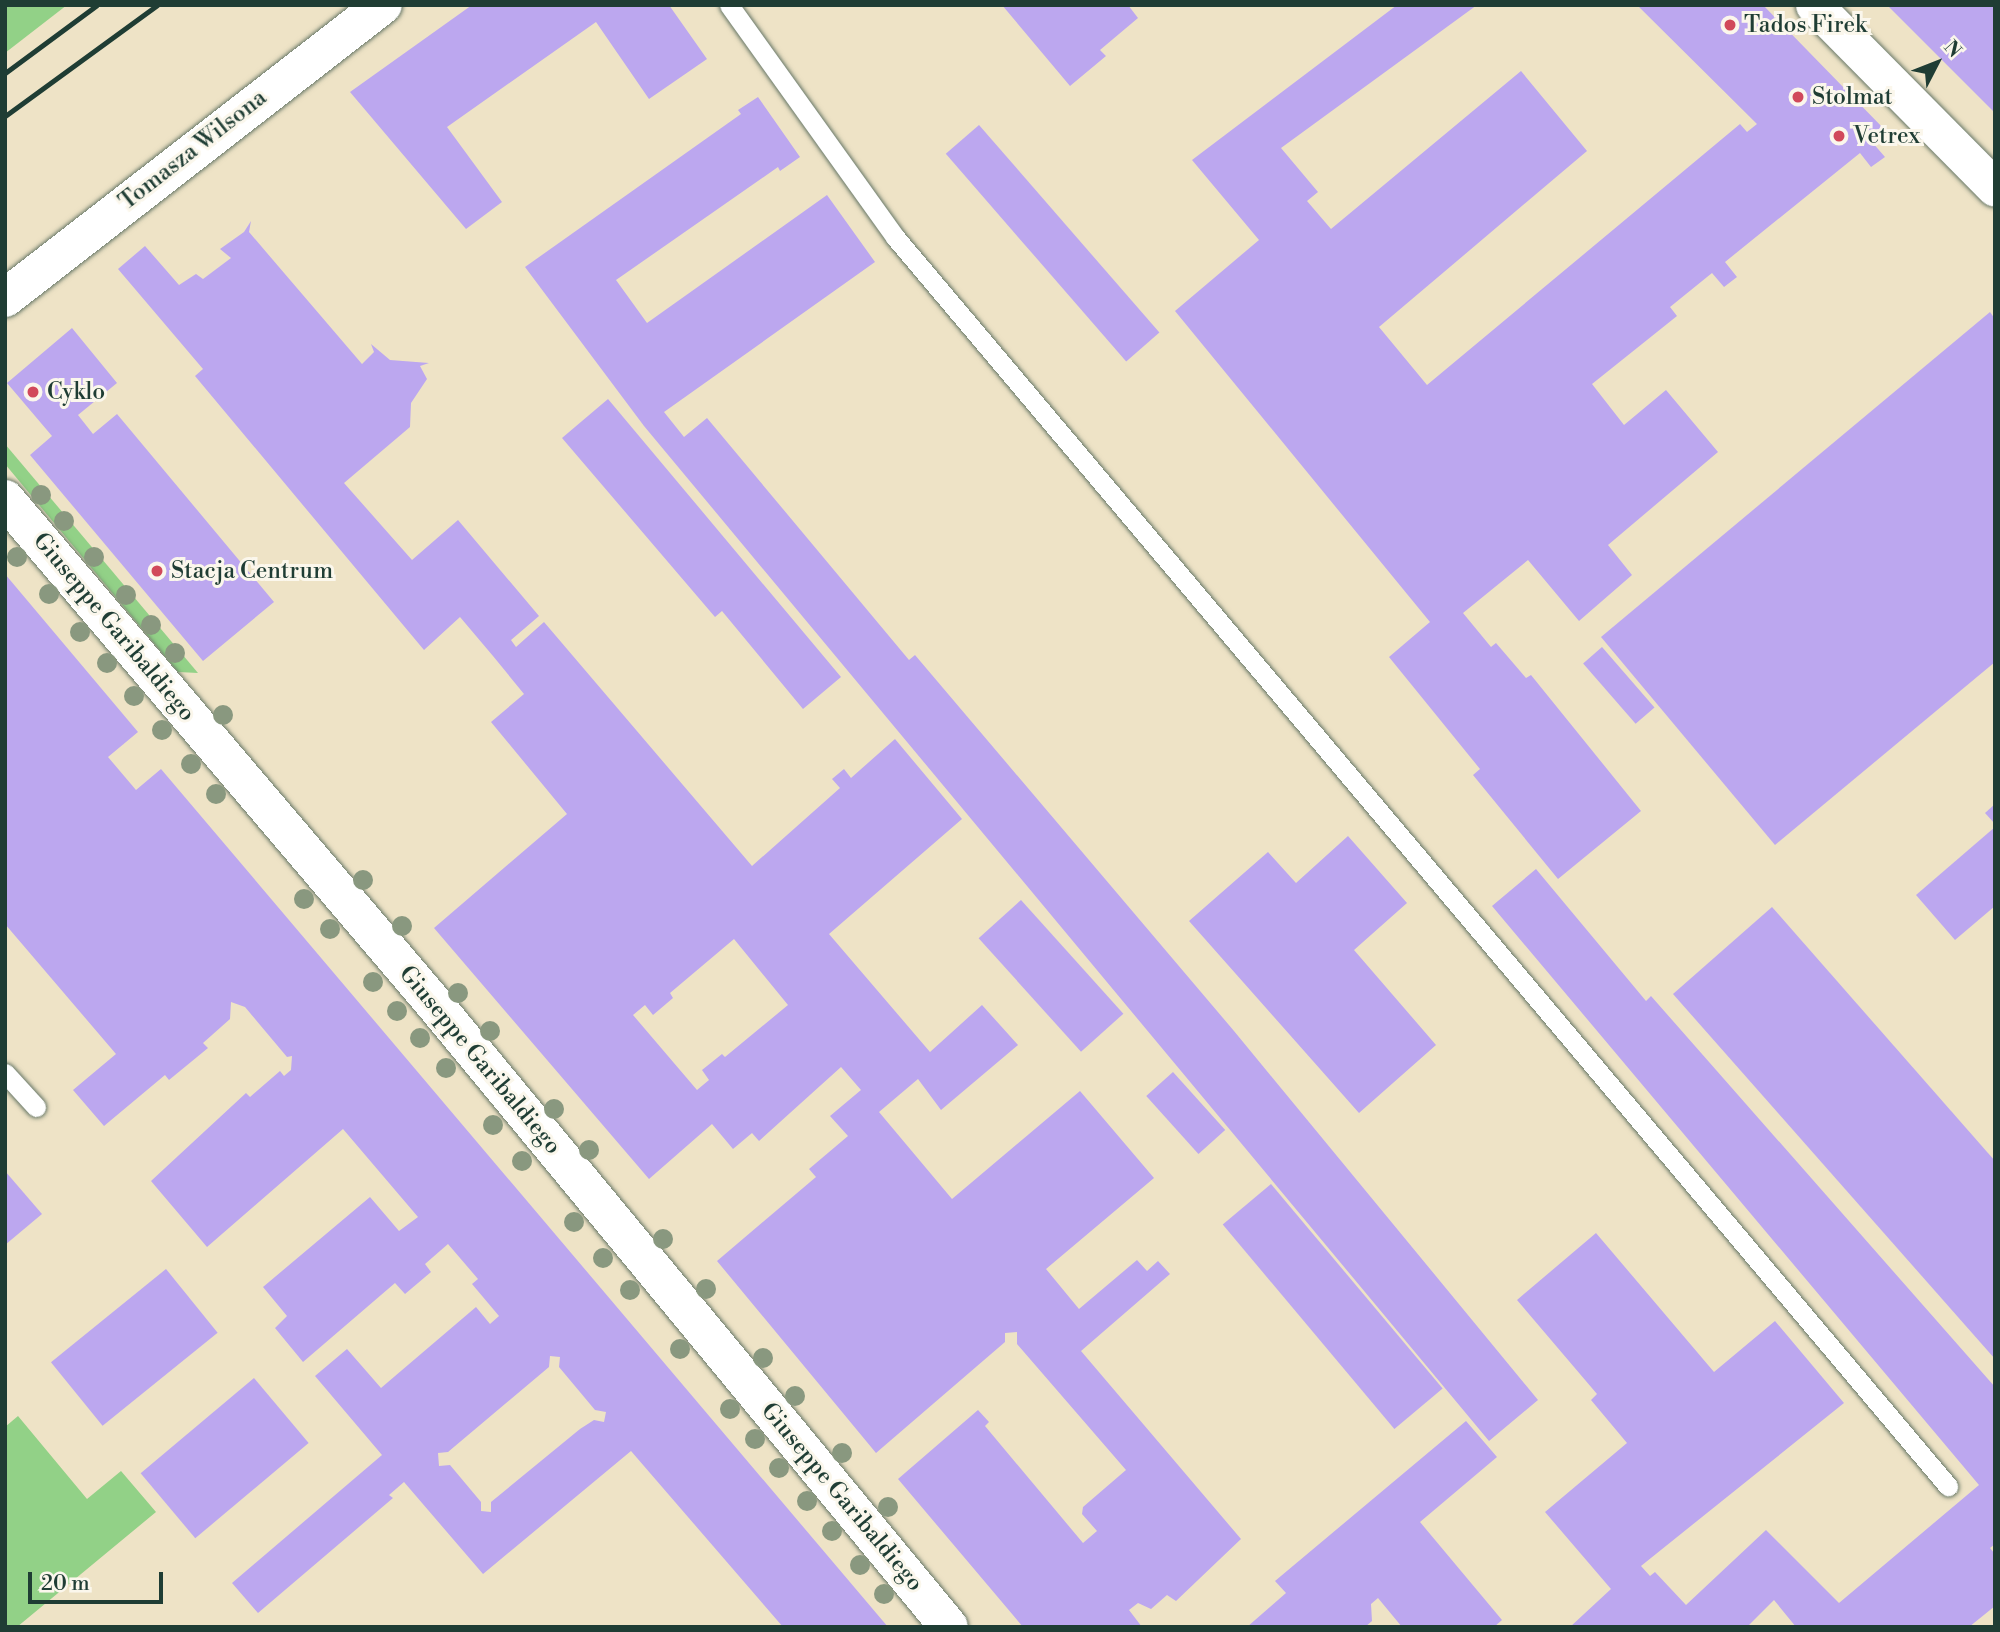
<!DOCTYPE html>
<html>
<head>
<meta charset="utf-8">
<style>
	body { margin:0 }
	#map { position:relative; width:2000px; height:1632px; overflow:hidden; background:#eee3c6; font-family:"Libre Bodoni",serif }
	div>[style] { position:absolute }
	[style*='--x'] { left:calc(var(--x)*1px); top:calc(var(--y)*1px); width:calc(var(--w)*1px); rotate:calc(var(--a)*1deg) }
	.green>* { inset:0; background:#92d187 }
	.building>* { inset:0; background:#bca7ef; transform-origin:0 0 }
	.roads { filter:drop-shadow(0 0 2px #677767) drop-shadow(0 0 2px #677767) }
	.lane>* { height:19px; margin:-9.5px; padding:0 9.5px; transform-origin:9.5px; border-radius:9.5px; background:#fff }
	.street>* { height:37px; margin:-18.5px; padding:0 18.5px; transform-origin:18.5px; border-radius:18.5px; background:#fff }
	.secondary>* { height:38px; margin:-19px; padding:0 19px; transform-origin:19px; border-radius:19px; background:#fff }
	.rail>* { height:5px; margin:-2.5px; padding:0 2.5px; transform-origin:2.5px; border-radius:2.5px; background:#1f3d34 }
	.trees>* { width:20px; height:20px; margin:-10px; border-radius:50%; background:#89987f }
	.dots>* { width:19px; height:19px; translate:-50% -50%; box-sizing:border-box; border:4px solid #fbf7ec; border-radius:50% }
	span { translate:-50% -50%; white-space:nowrap; text-align:center; line-height:1.15; -webkit-text-stroke:6px #fbf7ec; paint-order:stroke }
	.poi-label { font-size:23px; color:#1f3d34 }
	.left { translate:0 -50%; text-align:left }
	.street-label { font-size:23px; color:#1f3d34 }
	.frame { position:absolute; inset:0; border:7px solid #1f3d34; pointer-events:none }
	.north { position:absolute; left:1902px; top:28px; width:70px; height:70px; -webkit-text-stroke:5px #fbf7ec; paint-order:stroke; rotate:48deg; font-size:19px; font-weight:700; line-height:28px; text-align:center; color:#1f3d34 }
	.north::after { content:''; display:block; margin:auto; width:24px; height:32px; background:#1f3d34; clip-path:polygon(50% 0,100% 100%,50% 72%,0 100%) }
	.scale { position:absolute; left:28px; top:1572px; width:135px; height:32px; box-sizing:border-box; border:4px solid #1f3d34; border-top:0; padding-left:9px; font-size:21px; line-height:24px; white-space:nowrap; color:#1f3d34; -webkit-text-stroke:5px #fbf7ec; paint-order:stroke }
</style>
</head>
<body>
<div id="map">
	<div class="green">
		<div style="clip-path:polygon(5px 5px,67px 5px,5px 53px)"></div>
		<div style="clip-path:polygon(5px 444px,198px 673px,178px 672px,5px 464px)"></div>
		<div style="clip-path:polygon(18px 1416px,87px 1499px,121px 1471px,156px 1512px,17px 1627px,5px 1627px,5px 1427px)"></div>
	</div>
	<div class="building">
		<div style="clip-path:polygon(472px 5px,669px 5px,707px 59px,649px 99px,596px 22px,447px 127px,502px 202px,466px 229px,350px 92px)"></div>
		<div style="clip-path:polygon(1002px 5px,1128px 5px,1138px 18px,1100px 50px,1106px 56px,1070px 86px)"></div>
		<div style="clip-path:polygon(1397px 5px,1477px 5px,1281px 148px,1318px 192px,1307px 201px,1331px 229px,1521px 71px,1587px 151px,1379px 327px,1427px 385px,1740px 124px,1747px 132px,1757px 124px,1637px 5px,1763px 5px,1886px 131px,1872px 142px,1885px 157px,1871px 167px,1860px 153px,1725px 262px,1737px 277px,1724px 287px,1712px 273px,1670px 307px,1677px 316px,1592px 384px,1624px 425px,1666px 390px,1718px 452px,1608px 545px,1632px 575px,1579px 621px,1528px 560px,1463px 613px,1491px 647px,1496px 643px,1526px 678px,1531px 675px,1641px 811px,1558px 879px,1473px 775px,1480px 769px,1389px 657px,1430px 622px,1175px 311px,1259px 240px,1192px 160px)"></div>
		<div style="clip-path:polygon(1887px 5px,1995px 5px,1995px 113px)"></div>
		<div style="clip-path:polygon(758px 97px,800px 157px,780px 171px,778px 167px,616px 280px,647px 323px,827px 195px,875px 262px,664px 412px,684px 437px,707px 418px,909px 660px,915px 655px,1234px 1031px,1538px 1400px,1489px 1441px,644px 426px,525px 267px,741px 114px,738px 110px)"></div>
		<div style="left:979px;top:125px;width:275px;height:44px;rotate:49deg"></div>
		<div style="clip-path:polygon(evenodd,251px 221px,249px 232px,362px 364px,374px 352px,371px 344px,390px 360px,429px 363px,420px 366px,427px 379px,411px 403px,410px 427px,344px 483px,412px 560px,458px 520px,539px 616px,511px 640px,516px 647px,544px 622px,752px 866px,840px 788px,832px 779px,844px 769px,851px 778px,895px 739px,962px 819px,829px 934px,930px 1052px,982px 1005px,1018px 1045px,941px 1110px,918px 1079px,879px 1112px,952px 1199px,1080px 1091px,1154px 1178px,1046px 1269px,1079px 1309px,1137px 1260px,1147px 1271px,1158px 1261px,1170px 1274px,1081px 1351px,1241px 1539px,1176px 1601px,1167px 1595px,1151px 1609px,1138px 1603px,1129px 1610px,1142px 1627px,1023px 1627px,898px 1479px,978px 1410px,989px 1422px,985px 1426px,1083px 1543px,1097px 1531px,1082px 1514px,1083px 1507px,1126px 1470px,1017px 1344px,1017px 1332px,1005px 1333px,1005px 1342px,876px 1453px,717px 1261px,816px 1177px,809px 1169px,848px 1136px,830px 1116px,861px 1090px,841px 1067px,759px 1141px,752px 1133px,733px 1149px,712px 1124px,649px 1179px,434px 928px,567px 814px,491px 722px,524px 694px,493px 656px,460px 617px,424px 650px,195px 376px,203px 369px,118px 269px,145px 246px,179px 285px,196px 274px,203px 279px,231px 258px,220px 249px,244px 232px,251px 221px,734px 939px,788px 1005px,725px 1057px,722px 1054px,702px 1070px,709px 1080px,697px 1090px,633px 1015px,645px 1005px,653px 1015px,673px 998px,670px 993px,734px 939px)"></div>
		<div style="clip-path:polygon(1990px 312px,1995px 319px,1995px 662px,1775px 845px,1601px 637px)"></div>
		<div style="clip-path:polygon(72px 328px,117px 383px,78px 415px,93px 434px,117px 414px,274px 602px,203px 661px,30px 455px,52px 436px,7px 383px)"></div>
		<div style="clip-path:polygon(608px 399px,841px 677px,803px 709px,722px 611px,715px 617px,562px 438px)"></div>
		<div style="clip-path:polygon(evenodd,5px 574px,138px 732px,108px 757px,136px 790px,161px 769px,888px 1627px,783px 1627px,631px 1451px,483px 1574px,404px 1482px,389px 1495px,393px 1498px,258px 1613px,232px 1583px,382px 1455px,315px 1376px,347px 1349px,381px 1388px,476px 1307px,490px 1324px,499px 1316px,472px 1284px,478px 1279px,448px 1244px,425px 1264px,431px 1272px,405px 1294px,395px 1283px,303px 1362px,275px 1328px,287px 1316px,263px 1287px,370px 1197px,399px 1231px,418px 1217px,343px 1129px,207px 1247px,151px 1181px,246px 1093px,250px 1097px,280px 1071px,284px 1076px,291px 1070px,292px 1056px,287px 1057px,245px 1007px,231px 1002px,230px 1019px,203px 1043px,208px 1048px,169px 1080px,165px 1075px,104px 1126px,73px 1090px,116px 1054px,5px 924px,5px 574px,550px 1356px,560px 1357px,559px 1367px,595px 1410px,606px 1412px,604px 1422px,594px 1420px,580px 1429px,491px 1502px,491px 1512px,481px 1511px,481px 1502px,450px 1465px,439px 1466px,438px 1453px,448px 1452px,549px 1367px,550px 1356px)"></div>
		<div style="left:1602px;top:647px;width:80px;height:25px;rotate:49deg"></div>
		<div style="clip-path:polygon(1995px 804px,1995px 824px,1985px 813px)"></div>
		<div style="clip-path:polygon(1995px 827px,1995px 906px,1955px 940px,1916px 895px)"></div>
		<div style="clip-path:polygon(1348px 836px,1407px 903px,1354px 950px,1436px 1045px,1359px 1113px,1189px 921px,1268px 852px,1296px 883px)"></div>
		<div style="clip-path:polygon(1536px 869px,1646px 1001px,1651px 996px,1995px 1387px,1995px 1544px,1990px 1548px,1995px 1554px,1995px 1606px,1969px 1627px,1796px 1627px,1774px 1600px,1747px 1627px,1570px 1627px,1611px 1589px,1545px 1512px,1627px 1443px,1591px 1400px,1597px 1394px,1517px 1300px,1596px 1233px,1714px 1372px,1775px 1321px,1844px 1403px,1641px 1566px,1650px 1576px,1655px 1572px,1686px 1605px,1766px 1530px,1839px 1603px,1979px 1485px,1492px 906px)"></div>
		<div style="left:1021px;top:900px;width:153px;height:57px;rotate:48deg"></div>
		<div style="clip-path:polygon(1772px 907px,1995px 1161px,1995px 1359px,1673px 994px)"></div>
		<div style="left:1173px;top:1072px;width:78px;height:36px;rotate:48deg"></div>
		<div style="clip-path:polygon(5px 1171px,42px 1214px,5px 1245px)"></div>
		<div style="left:1271px;top:1184px;width:267px;height:63px;rotate:50deg"></div>
		<div style="left:166px;top:1269px;width:82px;height:148px;rotate:51deg"></div>
		<div style="left:254px;top:1378px;width:85px;height:148px;rotate:50deg"></div>
		<div style="clip-path:polygon(1466px 1421px,1497px 1457px,1420px 1522px,1502px 1620px,1494px 1627px,1402px 1627px,1378px 1598px,1371px 1604px,1372px 1621px,1365px 1627px,1247px 1627px,1286px 1593px,1275px 1581px)"></div>
	</div>
	<div class="roads">
		<div class="lane">
			<div style="--x:729;--y:5;--w:285;--a:54.4"></div>
			<div style="--x:895;--y:237;--w:1634;--a:49.87"></div>
			<div style="--x:5;--y:1073;--w:46;--a:47.6"></div>
		</div>
		<div class="street">
			<div style="--x:1814;--y:5;--w:257;--a:45.3"></div>
		</div>
		<div class="secondary">
			<div style="--x:5;--y:298;--w:478;--a:-37.8"></div>
			<div style="--x:5;--y:499;--w:665;--a:49.63"></div>
			<div style="--x:436;--y:1006;--w:805;--a:50.44"></div>
		</div>
	</div>
	<div class="rail">
		<div style="--x:5;--y:73;--w:114;--a:-36.5"></div>
		<div style="--x:5;--y:116;--w:188;--a:-36.1"></div>
	</div>
	<div class="trees">
		<div style="left:41px;top:495px"></div>
		<div style="left:64px;top:521px"></div>
		<div style="left:17px;top:557px"></div>
		<div style="left:94px;top:557px"></div>
		<div style="left:49px;top:594px"></div>
		<div style="left:126px;top:595px"></div>
		<div style="left:151px;top:625px"></div>
		<div style="left:80px;top:632px"></div>
		<div style="left:175px;top:653px"></div>
		<div style="left:107px;top:663px"></div>
		<div style="left:134px;top:696px"></div>
		<div style="left:223px;top:715px"></div>
		<div style="left:162px;top:730px"></div>
		<div style="left:191px;top:764px"></div>
		<div style="left:216px;top:794px"></div>
		<div style="left:363px;top:880px"></div>
		<div style="left:304px;top:899px"></div>
		<div style="left:402px;top:926px"></div>
		<div style="left:330px;top:929px"></div>
		<div style="left:373px;top:982px"></div>
		<div style="left:458px;top:993px"></div>
		<div style="left:397px;top:1011px"></div>
		<div style="left:490px;top:1031px"></div>
		<div style="left:420px;top:1038px"></div>
		<div style="left:446px;top:1068px"></div>
		<div style="left:554px;top:1109px"></div>
		<div style="left:493px;top:1125px"></div>
		<div style="left:589px;top:1150px"></div>
		<div style="left:522px;top:1161px"></div>
		<div style="left:574px;top:1222px"></div>
		<div style="left:663px;top:1239px"></div>
		<div style="left:603px;top:1258px"></div>
		<div style="left:706px;top:1289px"></div>
		<div style="left:630px;top:1290px"></div>
		<div style="left:680px;top:1349px"></div>
		<div style="left:763px;top:1358px"></div>
		<div style="left:795px;top:1396px"></div>
		<div style="left:730px;top:1409px"></div>
		<div style="left:755px;top:1439px"></div>
		<div style="left:842px;top:1453px"></div>
		<div style="left:779px;top:1468px"></div>
		<div style="left:807px;top:1501px"></div>
		<div style="left:888px;top:1507px"></div>
		<div style="left:832px;top:1531px"></div>
		<div style="left:860px;top:1565px"></div>
		<div style="left:884px;top:1594px"></div>
	</div>
	<div class="dots">
		<div style="left:1730px;top:25px;background:#d1495b"></div>
		<div style="left:1798px;top:97px;background:#d1495b"></div>
		<div style="left:1839px;top:136px;background:#d1495b"></div>
		<div style="left:33px;top:392px;background:#d1495b"></div>
		<div style="left:157px;top:571px;background:#d1495b"></div>
	</div>
	<div class="poi-label">
		<span class="left" style="left:1744px;top:25px">Tados Firek</span>
		<span class="left" style="left:1812px;top:97px">Stolmat</span>
		<span class="left" style="left:1853px;top:136px">Vetrex</span>
		<span class="left" style="left:47px;top:392px">Cyklo</span>
		<span class="left" style="left:171px;top:571px">Stacja Centrum</span>
	</div>
	<div class="street-label">
		<span style="left:193px;top:150px;rotate:-38deg">Tomasza Wilsona</span>
		<span style="left:114px;top:627px;rotate:50deg">Giuseppe Garibaldiego</span>
		<span style="left:480px;top:1060px;rotate:50deg">Giuseppe Garibaldiego</span>
		<span style="left:842px;top:1497px;rotate:50deg">Giuseppe Garibaldiego</span>
	</div>
	<div class="frame"></div>
	<div class="north">N</div>
	<div class="scale">20 m</div>
</div>
</body>
</html>
